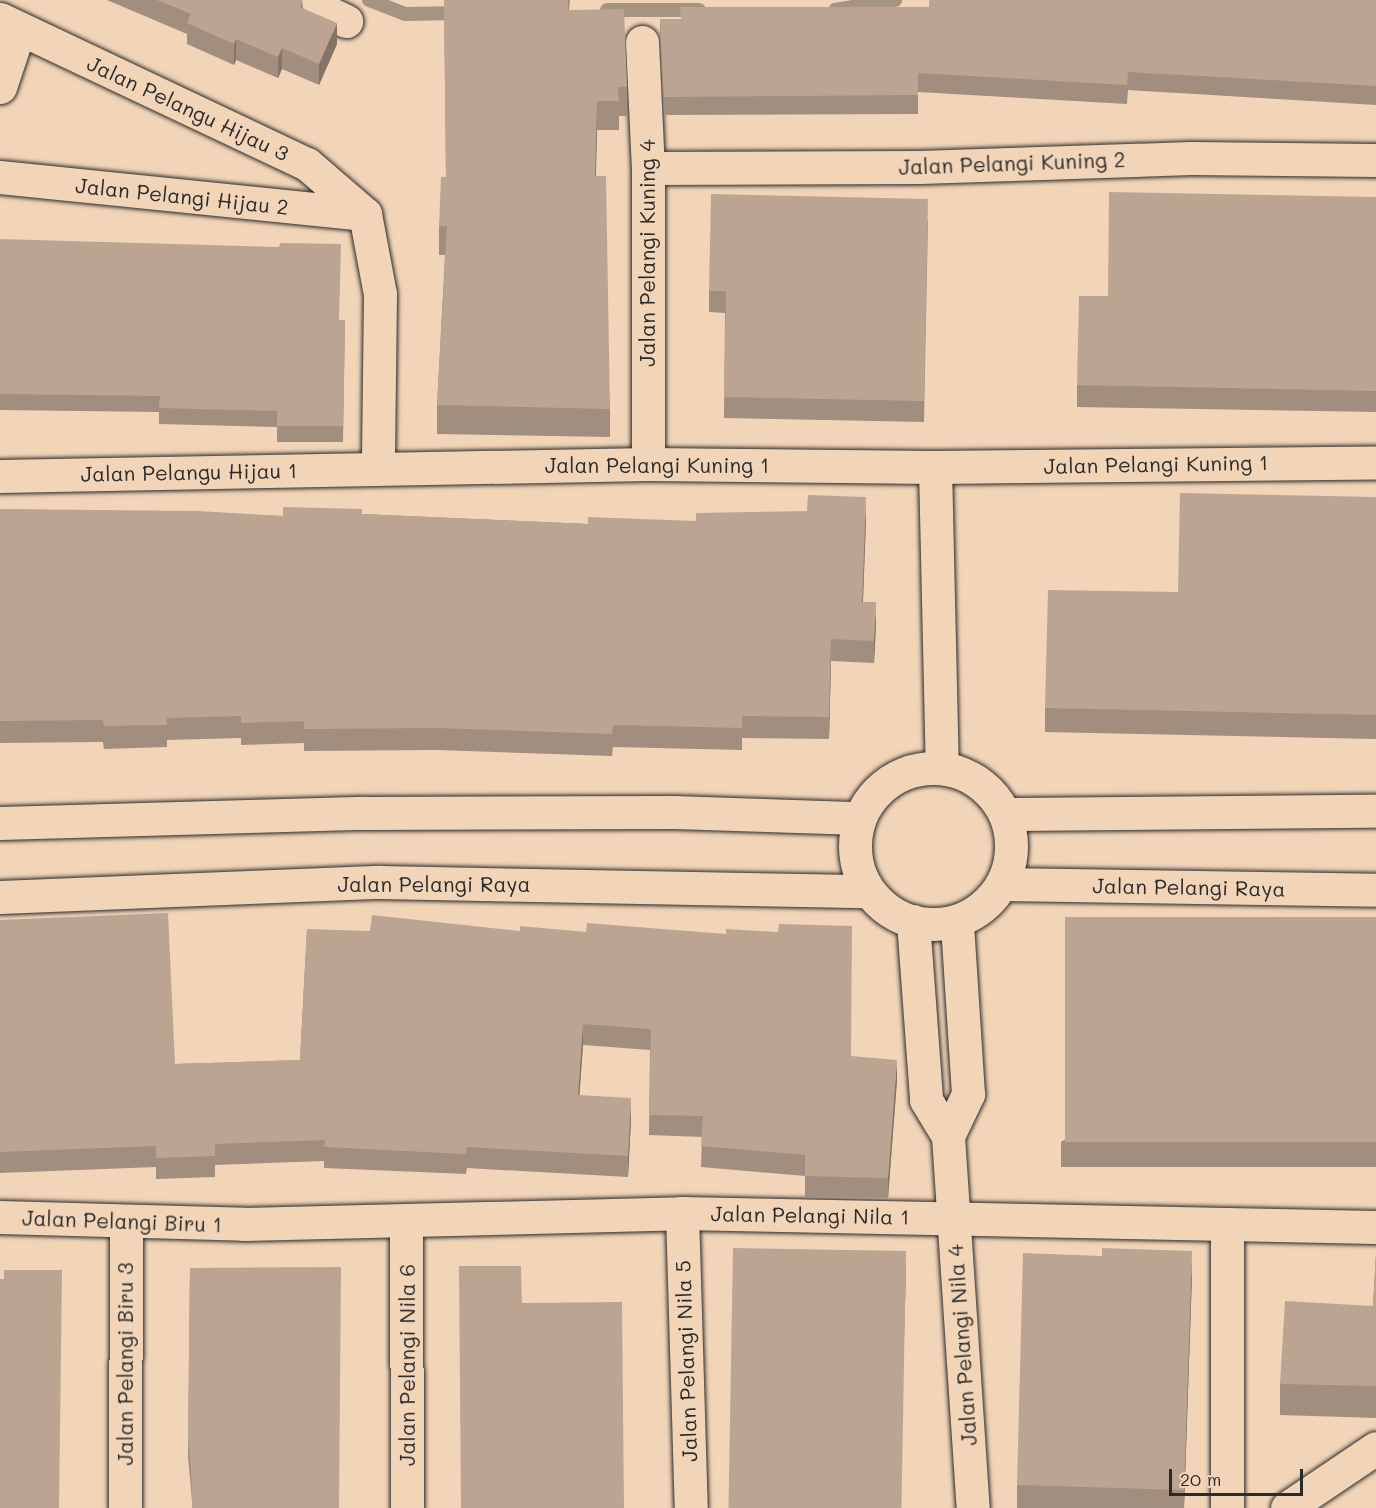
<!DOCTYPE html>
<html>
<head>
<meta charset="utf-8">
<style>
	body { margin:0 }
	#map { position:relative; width:1376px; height:1508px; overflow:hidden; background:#f2d5b9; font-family:Mali,sans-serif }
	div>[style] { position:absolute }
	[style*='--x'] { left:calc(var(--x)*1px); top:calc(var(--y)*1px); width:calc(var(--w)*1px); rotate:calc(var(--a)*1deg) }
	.stream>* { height:14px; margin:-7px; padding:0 7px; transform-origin:7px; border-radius:7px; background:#a59482 }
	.roads { filter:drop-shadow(0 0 2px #2b2b2b) drop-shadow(0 0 2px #2b2b2b) }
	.street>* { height:33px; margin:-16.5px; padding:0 16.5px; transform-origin:16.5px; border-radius:16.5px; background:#f2d5b9 }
	.street>.ring { margin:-16.5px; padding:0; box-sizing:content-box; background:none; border:33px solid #f2d5b9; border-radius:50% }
	.wall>* { inset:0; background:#a18e7e }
	.shaded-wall>* { inset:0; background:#837466 }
	.building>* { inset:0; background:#bba592; transform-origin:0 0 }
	span { translate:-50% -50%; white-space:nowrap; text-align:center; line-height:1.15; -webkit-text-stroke:5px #f2d5b9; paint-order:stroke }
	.street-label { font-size:21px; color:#2b2b2b }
	.scale { position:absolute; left:1169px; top:1469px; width:134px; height:27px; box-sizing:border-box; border:3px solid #2b2b2b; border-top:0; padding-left:8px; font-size:18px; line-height:21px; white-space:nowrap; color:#2b2b2b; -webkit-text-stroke:4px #f2d5b9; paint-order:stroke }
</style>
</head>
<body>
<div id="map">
	<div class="stream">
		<div style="--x:369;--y:0;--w:39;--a:21"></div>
		<div style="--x:405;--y:14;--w:57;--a:-1"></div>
		<div style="--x:607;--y:10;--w:92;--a:0"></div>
		<div style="--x:835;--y:10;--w:61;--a:-9.5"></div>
	</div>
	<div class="roads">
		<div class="street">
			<div style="--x:302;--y:0;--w:49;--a:25.5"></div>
			<div style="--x:0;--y:19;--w:340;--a:25.3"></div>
			<div style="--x:307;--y:164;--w:77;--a:40.8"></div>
			<div style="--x:642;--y:42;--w:126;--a:87.3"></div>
			<div style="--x:648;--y:168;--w:296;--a:90"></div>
			<div style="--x:0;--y:87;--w:60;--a:-71.6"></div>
			<div style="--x:648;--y:168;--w:272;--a:-0.2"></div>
			<div style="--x:920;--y:167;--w:271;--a:-1.9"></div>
			<div style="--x:1191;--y:158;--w:185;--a:0.6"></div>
			<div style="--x:0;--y:177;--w:367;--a:5.8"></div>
			<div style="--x:365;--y:214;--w:81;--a:79.4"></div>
			<div style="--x:380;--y:294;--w:173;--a:90.7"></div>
			<div style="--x:935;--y:467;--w:300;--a:88.7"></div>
			<div style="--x:0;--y:476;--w:648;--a:-1.06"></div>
			<div style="--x:648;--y:464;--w:287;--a:0.6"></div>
			<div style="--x:935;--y:467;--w:441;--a:-0.6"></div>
			<div class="ring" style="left:855px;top:768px;width:123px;height:123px"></div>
			<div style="--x:1005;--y:814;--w:371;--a:-0.5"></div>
			<div style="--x:0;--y:823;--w:364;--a:-1.6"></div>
			<div style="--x:364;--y:813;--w:310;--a:-0.2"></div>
			<div style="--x:674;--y:812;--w:185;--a:1.9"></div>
			<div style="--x:1003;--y:884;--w:373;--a:0.9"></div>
			<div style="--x:0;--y:897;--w:380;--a:-2.3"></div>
			<div style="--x:380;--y:882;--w:487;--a:1.1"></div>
			<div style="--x:913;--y:921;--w:179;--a:85.8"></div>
			<div style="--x:926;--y:1100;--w:42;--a:58.6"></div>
			<div style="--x:948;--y:1136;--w:373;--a:86.2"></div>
			<div style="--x:948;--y:1136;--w:47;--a:-64.5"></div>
			<div style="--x:968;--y:1094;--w:172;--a:-93.7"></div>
			<div style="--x:682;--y:1213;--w:295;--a:88.3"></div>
			<div style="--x:0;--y:1217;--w:244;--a:1.6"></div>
			<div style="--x:244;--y:1224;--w:438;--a:-1.4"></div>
			<div style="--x:682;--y:1213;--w:694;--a:1.16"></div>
			<div style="--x:406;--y:1223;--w:285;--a:89.8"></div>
			<div style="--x:1227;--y:1224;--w:284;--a:90"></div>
			<div style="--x:125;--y:1508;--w:287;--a:-89.8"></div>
			<div style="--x:1287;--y:1508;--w:107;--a:-34"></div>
		</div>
	</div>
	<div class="wall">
		<div style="clip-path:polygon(107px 0,302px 0,303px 8px,337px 44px,319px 85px,282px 69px,278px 78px,236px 60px,234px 65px,187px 44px,187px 34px)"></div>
		<div style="clip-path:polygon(444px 0,570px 0,569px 10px,627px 87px,627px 116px,619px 116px,619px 130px,597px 130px,596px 176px,610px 409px,610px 437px,437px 434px,437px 405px,445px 255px,439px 255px,439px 226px,446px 177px)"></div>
		<div style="clip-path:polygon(1376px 0,1376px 105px,1128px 90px,1127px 104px,918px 92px,918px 114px,664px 115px,660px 38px,660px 19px,681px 19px,929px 7px)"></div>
		<div style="clip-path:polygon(1376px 197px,1376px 412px,1077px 407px,1077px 385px,1108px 296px)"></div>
		<div style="clip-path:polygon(928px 220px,924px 422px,724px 418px,725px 313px,709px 312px,709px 291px)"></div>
		<div style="clip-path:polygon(0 239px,339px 320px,345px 320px,343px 442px,277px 442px,277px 427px,159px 424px,159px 412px,0 410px)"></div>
		<div style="clip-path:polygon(1376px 497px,1376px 739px,1045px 732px,1045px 708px,1178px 592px)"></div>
		<div style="clip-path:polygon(0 509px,283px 516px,362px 514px,588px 524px,696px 521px,866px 519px,863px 602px,876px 625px,874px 663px,831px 661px,829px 739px,742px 738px,742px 750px,613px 747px,612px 756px,437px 750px,304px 751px,304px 743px,241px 745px,241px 738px,167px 740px,167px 747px,104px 749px,103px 742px,0 743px)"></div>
		<div style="clip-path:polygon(1376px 917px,1376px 1167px,1061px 1167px,1061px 1142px)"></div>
		<div style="clip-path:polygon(0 920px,175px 1064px,300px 1060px,307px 929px,851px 1056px,897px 1080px,888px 1198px,805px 1197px,805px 1176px,701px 1167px,702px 1137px,649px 1135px,650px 1050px,583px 1045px,579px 1095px,631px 1119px,628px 1177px,467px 1168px,466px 1174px,324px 1168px,324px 1161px,215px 1165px,215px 1177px,156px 1179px,156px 1167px,0 1173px)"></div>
		<div style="clip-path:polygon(1376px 1253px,1376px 1418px,1280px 1415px,1280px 1384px,1373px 1306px)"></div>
		<div style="clip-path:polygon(190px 1268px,192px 1502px,188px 1456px)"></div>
		<div style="clip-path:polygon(1192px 1275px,1184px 1508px,1017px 1508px,1017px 1485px)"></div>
	</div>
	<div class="shaded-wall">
		<div style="clip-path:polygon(337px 23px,337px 44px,319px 85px,319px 64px)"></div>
		<div style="clip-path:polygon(236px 39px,236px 60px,234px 65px,234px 44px)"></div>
		<div style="clip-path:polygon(282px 48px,282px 69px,278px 78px,278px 57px)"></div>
		<div style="clip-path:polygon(597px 101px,597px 130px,595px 205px,595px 176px)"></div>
		<div style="clip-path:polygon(866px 497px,866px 519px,862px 624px,862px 602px)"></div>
		<div style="clip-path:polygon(876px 602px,876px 625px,874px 663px,874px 641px)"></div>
		<div style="clip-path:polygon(831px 639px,831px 661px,829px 739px,829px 717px)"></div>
		<div style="clip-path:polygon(583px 1024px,583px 1045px,578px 1116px,578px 1095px)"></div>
		<div style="clip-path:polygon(897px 1060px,897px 1080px,888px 1198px,888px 1178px)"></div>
		<div style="clip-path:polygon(631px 1098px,631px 1119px,628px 1177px,628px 1156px)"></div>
		<div style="clip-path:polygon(906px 1251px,906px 1272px,899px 1508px)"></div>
		<div style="clip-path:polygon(1192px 1251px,1192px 1275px,1184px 1508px,1184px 1490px)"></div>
	</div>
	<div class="building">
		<div style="clip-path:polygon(157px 0,302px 0,300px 7px,337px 23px,319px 64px,282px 48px,278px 57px,236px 39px,234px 44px,187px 23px,191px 14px)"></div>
		<div style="clip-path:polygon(444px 0,568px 0,568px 10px,624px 9px,627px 87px,618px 87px,619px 101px,597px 101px,595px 176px,606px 176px,610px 409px,437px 405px,447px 226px,439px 226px,441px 177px,446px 177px)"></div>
		<div style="clip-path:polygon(929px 0,1376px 0,1376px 86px,1128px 72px,1127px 85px,918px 73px,918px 95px,664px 97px,660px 19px,681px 19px,680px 7px,929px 7px)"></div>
		<div style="clip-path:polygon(1109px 192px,1376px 197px,1376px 391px,1077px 385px,1079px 296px,1108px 296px)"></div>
		<div style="clip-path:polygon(711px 194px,928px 199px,924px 401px,724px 397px,726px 291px,709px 291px)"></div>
		<div style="clip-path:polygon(0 239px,279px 247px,280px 243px,341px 244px,339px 320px,345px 320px,343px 426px,277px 426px,277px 411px,159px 408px,160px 396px,0 394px)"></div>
		<div style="clip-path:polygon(1180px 493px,1376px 497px,1376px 715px,1045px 708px,1048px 590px,1178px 592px)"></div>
		<div style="clip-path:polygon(808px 495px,866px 497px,862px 602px,876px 602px,874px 641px,831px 639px,829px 717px,742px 716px,742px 728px,613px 725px,612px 734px,437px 728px,304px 729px,304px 721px,241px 723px,241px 716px,167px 718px,167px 725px,104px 726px,103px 720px,0 721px,0 509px,198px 511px,283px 516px,283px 507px,362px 509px,362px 514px,588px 524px,588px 517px,696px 521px,696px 513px,807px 511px)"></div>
		<div style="clip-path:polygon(168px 913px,175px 1064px,300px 1060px,307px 929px,370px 931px,372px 915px,520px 931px,520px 926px,586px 932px,587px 923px,726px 934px,726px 929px,778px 932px,779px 924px,852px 926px,851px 1056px,897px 1060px,888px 1178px,805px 1176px,805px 1155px,701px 1146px,703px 1116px,649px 1115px,651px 1029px,583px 1024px,578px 1095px,631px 1098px,628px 1156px,467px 1147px,466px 1154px,324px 1147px,325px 1140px,215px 1144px,215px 1156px,156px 1158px,156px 1146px,0 1152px,0 920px)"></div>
		<div style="left:1065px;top:917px;width:311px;height:225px"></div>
		<div style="left:733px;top:1248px;width:173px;height:260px;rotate:1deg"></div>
		<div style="clip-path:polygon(1102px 1248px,1192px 1251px,1184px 1490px,1017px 1485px,1023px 1253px,1102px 1256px)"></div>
		<div style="clip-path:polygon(1376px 1253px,1376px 1386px,1280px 1384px,1285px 1301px,1373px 1306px)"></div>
		<div style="clip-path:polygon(459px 1266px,521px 1266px,522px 1303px,622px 1302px,624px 1508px,461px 1508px)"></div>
		<div style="clip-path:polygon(341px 1267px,339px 1508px,192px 1508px,192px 1482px,188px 1436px,190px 1268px)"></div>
		<div style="clip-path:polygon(4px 1270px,62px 1270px,59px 1508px,0 1508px,0 1279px,4px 1279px)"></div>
	</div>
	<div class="street-label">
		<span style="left:188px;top:108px;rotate:25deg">Jalan Pelangu Hijau 3</span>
		<span style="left:1012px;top:163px;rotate:-2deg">Jalan Pelangi Kuning 2</span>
		<span style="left:182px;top:196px;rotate:6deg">Jalan Pelangi Hijau 2</span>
		<span style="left:647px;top:253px;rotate:-90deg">Jalan Pelangi Kuning 4</span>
		<span style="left:1156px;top:464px;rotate:-1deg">Jalan Pelangi Kuning 1</span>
		<span style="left:657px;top:465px">Jalan Pelangi Kuning 1</span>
		<span style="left:189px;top:472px;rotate:-1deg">Jalan Pelangu Hijau 1</span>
		<span style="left:434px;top:884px">Jalan Pelangi Raya</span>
		<span style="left:1189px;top:887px;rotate:1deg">Jalan Pelangi Raya</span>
		<span style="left:810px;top:1215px;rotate:1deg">Jalan Pelangi Nila 1</span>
		<span style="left:122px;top:1221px;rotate:2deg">Jalan Pelangi Biru 1</span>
		<span style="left:962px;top:1345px;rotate:-94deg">Jalan Pelangi Nila 4</span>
		<span style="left:686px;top:1361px;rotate:-92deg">Jalan Pelangi Nila 5</span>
		<span style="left:125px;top:1364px;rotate:-90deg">Jalan Pelangi Biru 3</span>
		<span style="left:407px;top:1365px;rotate:-90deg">Jalan Pelangi Nila 6</span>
	</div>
	<div class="scale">20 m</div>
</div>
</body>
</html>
